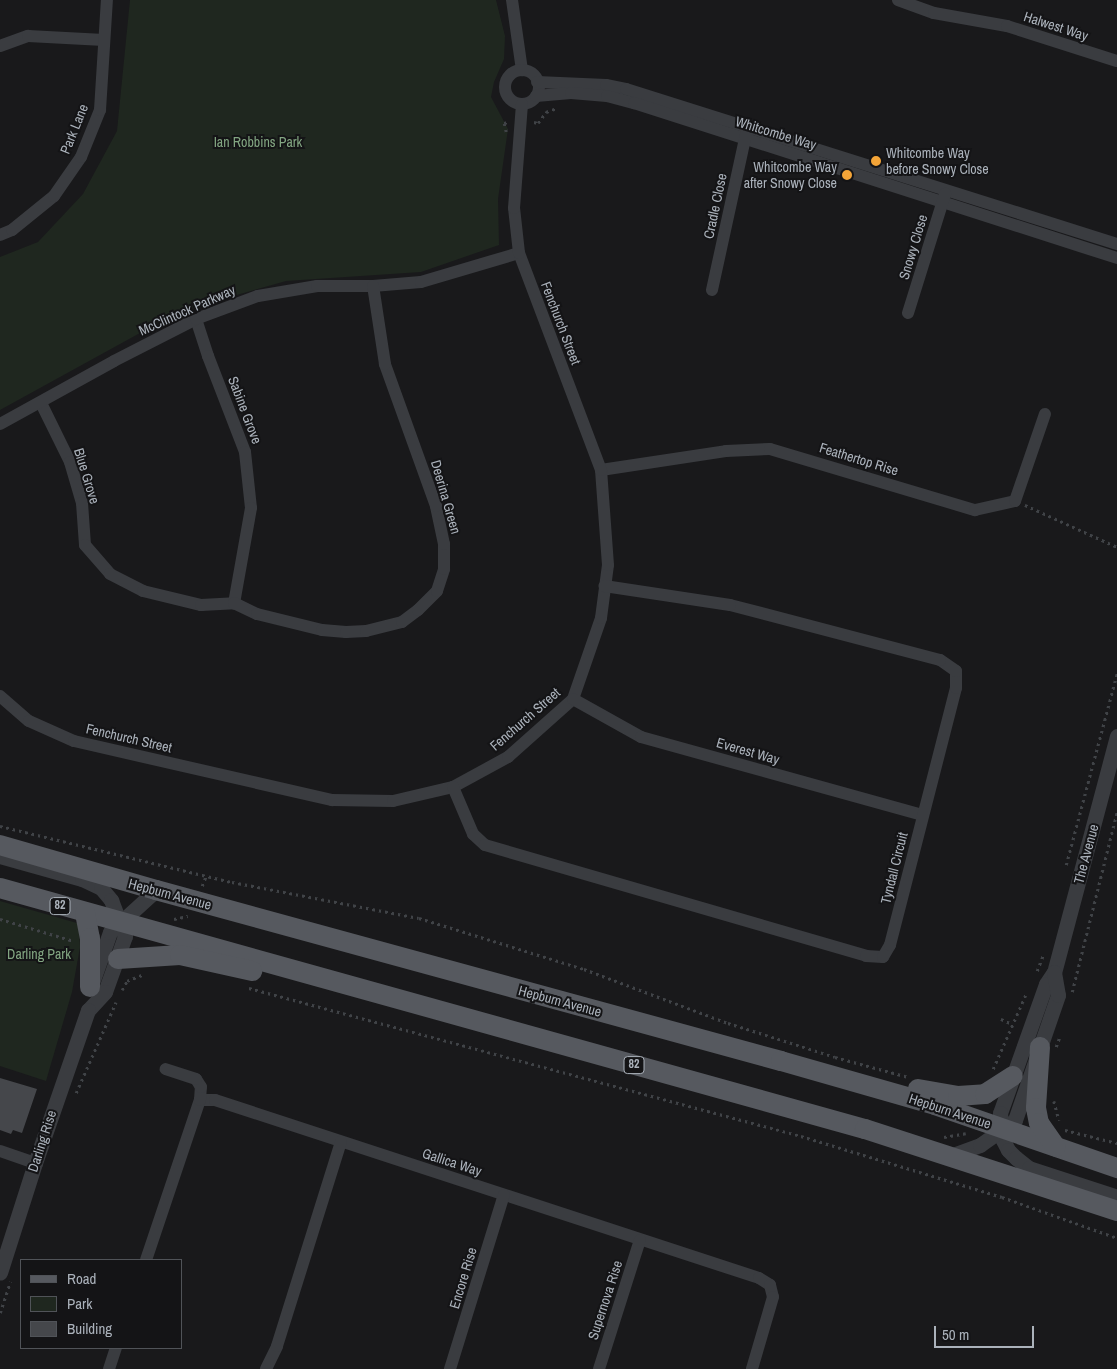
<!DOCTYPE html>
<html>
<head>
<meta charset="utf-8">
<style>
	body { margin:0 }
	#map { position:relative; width:1117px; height:1369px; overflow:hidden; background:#19191b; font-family:"Archivo Narrow",sans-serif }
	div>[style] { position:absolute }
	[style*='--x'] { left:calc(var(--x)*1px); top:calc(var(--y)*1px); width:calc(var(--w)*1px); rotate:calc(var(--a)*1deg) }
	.green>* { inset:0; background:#1f271f }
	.building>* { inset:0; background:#45474b }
	.path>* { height:2.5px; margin-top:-1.25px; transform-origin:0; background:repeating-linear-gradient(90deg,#404347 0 2.5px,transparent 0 6.5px) }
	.minor>* { height:12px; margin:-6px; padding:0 6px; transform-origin:6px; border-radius:6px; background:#3a3c40 }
	.minor>.ring { margin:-6px; padding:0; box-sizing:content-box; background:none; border:12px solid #3a3c40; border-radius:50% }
	.tertiary>* { height:15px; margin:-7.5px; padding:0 7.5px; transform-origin:7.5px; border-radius:7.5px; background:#3a3c40 }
	.primary>* { height:20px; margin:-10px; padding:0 10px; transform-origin:10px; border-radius:10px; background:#56595f }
	.dots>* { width:14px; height:14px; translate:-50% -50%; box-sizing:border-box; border:2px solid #141416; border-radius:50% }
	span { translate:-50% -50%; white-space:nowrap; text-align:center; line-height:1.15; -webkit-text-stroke:4px #141416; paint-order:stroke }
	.shield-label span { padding:1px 4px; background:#141416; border:1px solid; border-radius:4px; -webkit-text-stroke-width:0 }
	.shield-label { font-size:12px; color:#abb2bb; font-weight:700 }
	.street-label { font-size:14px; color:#abb2bb }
	.park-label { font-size:14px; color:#83a682 }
	.poi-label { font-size:14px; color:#abb2bb }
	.left { translate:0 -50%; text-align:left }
	.right { translate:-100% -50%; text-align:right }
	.legend { position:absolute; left:20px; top:1259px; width:162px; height:90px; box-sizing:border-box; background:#141416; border:1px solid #505358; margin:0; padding:6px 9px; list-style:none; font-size:15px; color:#abb2bb }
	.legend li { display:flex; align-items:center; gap:10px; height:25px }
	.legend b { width:25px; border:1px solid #505358 }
	.scale { position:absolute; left:934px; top:1326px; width:100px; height:22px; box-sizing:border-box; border:2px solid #abb2bb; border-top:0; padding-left:6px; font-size:15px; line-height:18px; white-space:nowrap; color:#abb2bb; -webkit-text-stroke:4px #141416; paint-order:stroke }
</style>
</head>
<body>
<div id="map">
	<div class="green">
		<div style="clip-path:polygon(130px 0,496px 0,505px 36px,504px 59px,494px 82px,491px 97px,508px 129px,498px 199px,499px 245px,421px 272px,286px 281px,180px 311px,0 410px,0 257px,38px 242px,83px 194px,117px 131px)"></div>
		<div style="clip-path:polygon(0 901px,77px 923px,79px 930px,80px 947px,72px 992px,46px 1081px,0 1066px)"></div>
	</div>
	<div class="building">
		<div style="clip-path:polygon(0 1078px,37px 1089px,22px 1133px,13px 1130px,11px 1134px,0 1130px)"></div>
	</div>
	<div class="path">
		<div style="--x:534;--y:122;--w:4;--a:14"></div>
		<div style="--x:538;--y:123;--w:14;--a:-54"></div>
		<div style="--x:546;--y:112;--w:12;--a:-20"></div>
		<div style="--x:506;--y:132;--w:9;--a:-103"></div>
		<div style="--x:504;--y:123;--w:4;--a:-14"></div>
		<div style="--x:1025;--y:505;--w:101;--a:24.5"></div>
		<div style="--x:0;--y:826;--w:239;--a:13.6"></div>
		<div style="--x:232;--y:882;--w:190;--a:10.9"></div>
		<div style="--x:419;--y:918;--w:173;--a:17.2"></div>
		<div style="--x:584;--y:969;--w:154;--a:20.6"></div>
		<div style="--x:728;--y:1023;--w:112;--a:17.6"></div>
		<div style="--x:835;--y:1057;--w:76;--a:15.3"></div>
		<div style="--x:1066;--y:865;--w:199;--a:-75.1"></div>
		<div style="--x:202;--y:886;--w:11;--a:-68"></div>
		<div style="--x:0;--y:919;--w:77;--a:16.6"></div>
		<div style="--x:174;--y:919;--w:14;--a:-12"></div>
		<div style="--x:1037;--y:971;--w:17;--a:-69"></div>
		<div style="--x:249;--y:988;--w:571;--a:15.01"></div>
		<div style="--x:801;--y:1136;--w:210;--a:16.9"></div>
		<div style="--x:1002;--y:1197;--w:122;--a:19.6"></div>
		<div style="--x:122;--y:990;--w:10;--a:-61"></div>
		<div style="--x:127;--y:981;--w:16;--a:-22"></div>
		<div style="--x:1072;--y:992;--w:186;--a:-76"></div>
		<div style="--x:1001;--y:1019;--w:12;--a:24"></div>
		<div style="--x:1056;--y:1047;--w:12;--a:-70"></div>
		<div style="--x:993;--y:1069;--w:82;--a:-66.3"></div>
		<div style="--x:76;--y:1093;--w:99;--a:-66.3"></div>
		<div style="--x:1054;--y:1101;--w:20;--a:75"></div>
		<div style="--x:1065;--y:1130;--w:54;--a:14"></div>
		<div style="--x:944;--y:1137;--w:22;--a:-10"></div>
		<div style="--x:0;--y:1313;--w:33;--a:-72"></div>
	</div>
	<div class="minor">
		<div style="--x:512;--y:0;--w:71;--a:81.9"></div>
		<div style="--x:898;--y:0;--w:38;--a:20"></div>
		<div style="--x:934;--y:13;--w:74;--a:10.1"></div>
		<div style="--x:1007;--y:26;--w:115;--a:17.7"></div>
		<div style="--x:0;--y:46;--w:30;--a:-20"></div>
		<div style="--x:28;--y:36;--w:76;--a:3"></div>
		<div class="ring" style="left:505px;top:70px;width:22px;height:22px"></div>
		<div style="--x:537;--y:82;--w:69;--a:2.5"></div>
		<div style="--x:606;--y:85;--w:20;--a:11"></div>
		<div style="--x:626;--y:89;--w:515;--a:17.52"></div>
		<div style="--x:536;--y:96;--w:35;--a:-5"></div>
		<div style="--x:571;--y:93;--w:36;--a:5"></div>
		<div style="--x:607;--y:96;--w:28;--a:15"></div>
		<div style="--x:634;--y:103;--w:507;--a:17.79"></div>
		<div style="--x:0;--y:235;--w:13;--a:-23"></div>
		<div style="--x:12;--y:230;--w:54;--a:-39"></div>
		<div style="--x:54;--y:196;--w:47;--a:-55.3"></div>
		<div style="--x:81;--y:157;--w:51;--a:-68"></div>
		<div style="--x:100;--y:110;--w:110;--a:-86.4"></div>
		<div style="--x:712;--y:290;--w:160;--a:-77.7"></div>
		<div style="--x:908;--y:313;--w:125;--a:-72.7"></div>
		<div style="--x:196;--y:319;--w:39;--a:72"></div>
		<div style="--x:208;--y:356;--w:103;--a:68.9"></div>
		<div style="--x:245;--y:452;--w:56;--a:83.9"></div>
		<div style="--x:251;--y:508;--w:97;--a:100.1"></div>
		<div style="--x:41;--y:403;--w:66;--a:63.8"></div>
		<div style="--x:70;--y:462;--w:43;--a:73.7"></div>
		<div style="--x:82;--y:503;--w:42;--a:85.9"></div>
		<div style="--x:85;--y:545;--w:38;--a:49"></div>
		<div style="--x:110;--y:574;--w:37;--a:27"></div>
		<div style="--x:143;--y:591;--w:60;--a:13.6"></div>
		<div style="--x:201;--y:605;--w:33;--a:-3"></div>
		<div style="--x:0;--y:424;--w:130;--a:-28.9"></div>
		<div style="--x:114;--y:361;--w:92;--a:-27.1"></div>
		<div style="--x:196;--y:319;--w:66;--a:-20.4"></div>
		<div style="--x:258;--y:296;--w:60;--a:-9.6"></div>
		<div style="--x:317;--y:286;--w:56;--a:0"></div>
		<div style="--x:373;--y:286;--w:48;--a:-4.8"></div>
		<div style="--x:421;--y:282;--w:102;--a:-16.5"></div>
		<div style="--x:601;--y:470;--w:126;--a:-8.6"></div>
		<div style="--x:726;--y:451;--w:44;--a:-2.6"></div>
		<div style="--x:770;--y:449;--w:214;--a:16.6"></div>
		<div style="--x:975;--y:510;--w:41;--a:-12.7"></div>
		<div style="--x:1015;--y:501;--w:92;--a:-71"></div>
		<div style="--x:234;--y:603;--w:25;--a:26"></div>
		<div style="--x:257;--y:614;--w:67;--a:13.8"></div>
		<div style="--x:322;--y:630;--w:24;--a:5"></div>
		<div style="--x:346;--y:632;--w:20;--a:-3"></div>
		<div style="--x:366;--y:631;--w:37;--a:-14"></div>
		<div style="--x:402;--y:622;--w:20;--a:-37"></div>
		<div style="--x:418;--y:610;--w:27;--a:-45"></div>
		<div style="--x:437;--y:591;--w:23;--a:-72"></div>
		<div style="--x:444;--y:569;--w:25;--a:-90"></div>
		<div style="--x:444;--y:544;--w:39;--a:-102"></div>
		<div style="--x:436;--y:506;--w:151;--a:-109.8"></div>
		<div style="--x:385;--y:364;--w:79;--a:-98.7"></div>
		<div style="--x:0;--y:696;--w:38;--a:41"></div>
		<div style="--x:29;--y:721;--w:49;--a:24"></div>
		<div style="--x:74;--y:741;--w:265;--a:12.9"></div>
		<div style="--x:332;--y:800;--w:61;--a:0.9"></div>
		<div style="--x:393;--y:801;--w:62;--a:-13.1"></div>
		<div style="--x:453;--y:787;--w:63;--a:-28.6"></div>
		<div style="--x:508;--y:757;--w:87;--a:-41.7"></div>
		<div style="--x:573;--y:699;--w:86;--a:-70.9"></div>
		<div style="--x:601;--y:618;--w:53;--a:-82.5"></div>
		<div style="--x:608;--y:565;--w:95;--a:-94.2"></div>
		<div style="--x:601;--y:470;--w:232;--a:-110.7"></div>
		<div style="--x:519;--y:253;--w:45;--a:-96.3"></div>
		<div style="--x:514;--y:208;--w:104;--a:-85.6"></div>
		<div style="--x:573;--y:699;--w:78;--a:29.2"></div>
		<div style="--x:641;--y:737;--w:292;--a:15.5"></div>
		<div style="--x:453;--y:787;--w:51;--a:66.9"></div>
		<div style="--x:473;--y:834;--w:16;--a:43"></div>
		<div style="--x:485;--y:845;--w:397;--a:16.2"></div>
		<div style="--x:866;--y:956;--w:17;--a:3"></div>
		<div style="--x:883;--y:957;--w:14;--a:-60"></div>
		<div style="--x:890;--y:945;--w:265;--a:-75.6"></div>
		<div style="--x:956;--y:688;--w:17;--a:-90"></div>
		<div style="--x:956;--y:671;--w:19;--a:-145"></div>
		<div style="--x:940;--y:660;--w:217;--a:-165.3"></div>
		<div style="--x:730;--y:605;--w:127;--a:-171.4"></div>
		<div style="--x:200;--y:1100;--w:15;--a:0"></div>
		<div style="--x:215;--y:1100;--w:572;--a:18.12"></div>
		<div style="--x:759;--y:1278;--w:13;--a:32"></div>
		<div style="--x:770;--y:1285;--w:12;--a:76"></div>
		<div style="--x:773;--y:1297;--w:75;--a:106.3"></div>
		<div style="--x:0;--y:1151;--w:37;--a:19"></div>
		<div style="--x:146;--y:1260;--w:169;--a:-71.4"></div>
		<div style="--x:200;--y:1100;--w:13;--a:-86"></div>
		<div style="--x:201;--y:1087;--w:9;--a:-122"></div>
		<div style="--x:196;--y:1079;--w:32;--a:-162"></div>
		<div style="--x:109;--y:1369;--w:22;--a:-72"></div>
		<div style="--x:266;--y:1369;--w:25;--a:-64"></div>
		<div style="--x:277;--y:1346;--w:214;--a:-72.6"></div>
		<div style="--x:450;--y:1369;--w:182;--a:-72.8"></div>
		<div style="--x:599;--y:1369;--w:135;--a:-72.4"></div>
	</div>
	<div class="tertiary">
		<div style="--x:1117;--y:736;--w:244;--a:104.9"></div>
		<div style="--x:1054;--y:972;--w:14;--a:124"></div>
		<div style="--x:1046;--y:984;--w:137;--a:109.6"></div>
		<div style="--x:1000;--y:1113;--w:27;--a:84"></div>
		<div style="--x:1003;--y:1140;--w:11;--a:63"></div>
		<div style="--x:1008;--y:1150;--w:11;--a:45"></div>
		<div style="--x:1016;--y:1158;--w:16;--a:38"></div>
		<div style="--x:1029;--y:1168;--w:93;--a:18.2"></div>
		<div style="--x:0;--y:856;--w:85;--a:15.7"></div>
		<div style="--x:82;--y:879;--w:21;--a:25"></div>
		<div style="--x:101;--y:888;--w:16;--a:50"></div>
		<div style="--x:111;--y:900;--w:39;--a:69"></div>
		<div style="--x:125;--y:936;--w:59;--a:109.7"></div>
		<div style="--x:105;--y:992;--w:25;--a:133"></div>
		<div style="--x:88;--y:1010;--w:162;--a:109.1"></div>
		<div style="--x:35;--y:1163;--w:115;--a:107.7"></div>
		<div style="--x:93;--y:980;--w:51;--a:-70.5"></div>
		<div style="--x:110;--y:932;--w:62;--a:-42.4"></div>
		<div style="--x:950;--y:1156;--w:32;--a:-20"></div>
		<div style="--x:980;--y:1145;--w:43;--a:-35.5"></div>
		<div style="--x:1015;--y:1120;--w:132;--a:-71"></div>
		<div style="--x:1058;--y:995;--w:23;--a:-100"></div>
	</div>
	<div class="primary">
		<div style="--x:0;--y:845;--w:162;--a:16.1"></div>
		<div style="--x:156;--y:890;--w:648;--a:15.3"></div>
		<div style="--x:781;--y:1061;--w:160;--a:15.9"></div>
		<div style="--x:935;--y:1105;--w:193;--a:19.1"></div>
		<div style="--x:0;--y:888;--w:898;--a:15.57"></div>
		<div style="--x:865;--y:1129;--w:265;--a:18"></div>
		<div style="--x:85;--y:913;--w:25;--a:79"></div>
		<div style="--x:90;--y:938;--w:49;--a:90"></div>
		<div style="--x:118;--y:959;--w:62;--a:-3.7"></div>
		<div style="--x:180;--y:955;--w:74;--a:12.5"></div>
		<div style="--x:1040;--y:1047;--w:61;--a:93.8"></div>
		<div style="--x:1036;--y:1108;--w:15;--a:79"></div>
		<div style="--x:1039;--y:1123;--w:29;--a:55"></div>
		<div style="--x:918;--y:1089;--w:41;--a:9.9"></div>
		<div style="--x:958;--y:1096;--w:27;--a:-4"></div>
		<div style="--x:985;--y:1094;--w:33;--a:-33"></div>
	</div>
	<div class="dots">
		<div style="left:876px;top:161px;background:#f4a538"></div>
		<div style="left:847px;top:175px;background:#f4a538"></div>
	</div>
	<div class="shield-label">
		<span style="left:60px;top:906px">82</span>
		<span style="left:634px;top:1065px">82</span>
	</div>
	<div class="street-label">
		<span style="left:1056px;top:26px;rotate:18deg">Halwest Way</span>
		<span style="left:74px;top:129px;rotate:-68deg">Park Lane</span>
		<span style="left:776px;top:133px;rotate:17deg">Whitcombe Way</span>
		<span style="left:715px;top:206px;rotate:-78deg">Cradle Close</span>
		<span style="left:913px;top:247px;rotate:-73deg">Snowy Close</span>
		<span style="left:187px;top:310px;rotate:-24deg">McClintock Parkway</span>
		<span style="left:561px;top:323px;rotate:69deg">Fenchurch Street</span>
		<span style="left:245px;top:410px;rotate:69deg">Sabine Grove</span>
		<span style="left:859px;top:459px;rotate:17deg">Feathertop Rise</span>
		<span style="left:87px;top:476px;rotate:73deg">Blue Grove</span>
		<span style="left:446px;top:497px;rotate:74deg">Deerina Green</span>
		<span style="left:525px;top:719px;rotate:-41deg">Fenchurch Street</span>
		<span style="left:129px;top:738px;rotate:13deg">Fenchurch Street</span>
		<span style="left:748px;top:751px;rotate:16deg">Everest Way</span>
		<span style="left:1086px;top:854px;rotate:-75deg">The Avenue</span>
		<span style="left:894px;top:868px;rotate:-76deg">Tyndall Circuit</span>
		<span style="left:170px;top:894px;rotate:15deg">Hepburn Avenue</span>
		<span style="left:560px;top:1001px;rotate:15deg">Hepburn Avenue</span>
		<span style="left:950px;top:1111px;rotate:18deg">Hepburn Avenue</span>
		<span style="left:42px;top:1141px;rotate:-72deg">Darling Rise</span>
		<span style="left:452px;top:1162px;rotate:18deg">Gallica Way</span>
		<span style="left:463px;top:1278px;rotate:-73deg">Encore Rise</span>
		<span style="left:605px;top:1300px;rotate:-72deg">Supernova Rise</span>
	</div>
	<div class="park-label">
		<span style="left:258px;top:142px">Ian Robbins Park</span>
		<span style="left:39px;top:954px">Darling Park</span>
	</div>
	<div class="poi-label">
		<span class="left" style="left:886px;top:161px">Whitcombe Way<br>before Snowy Close</span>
		<span class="right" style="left:837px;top:175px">Whitcombe Way<br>after Snowy Close</span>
	</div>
	<ul class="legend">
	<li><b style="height:6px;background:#56595f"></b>Road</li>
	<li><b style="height:14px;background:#1f271f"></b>Park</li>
	<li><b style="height:14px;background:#45474b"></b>Building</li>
	</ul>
	<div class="scale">50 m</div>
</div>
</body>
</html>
